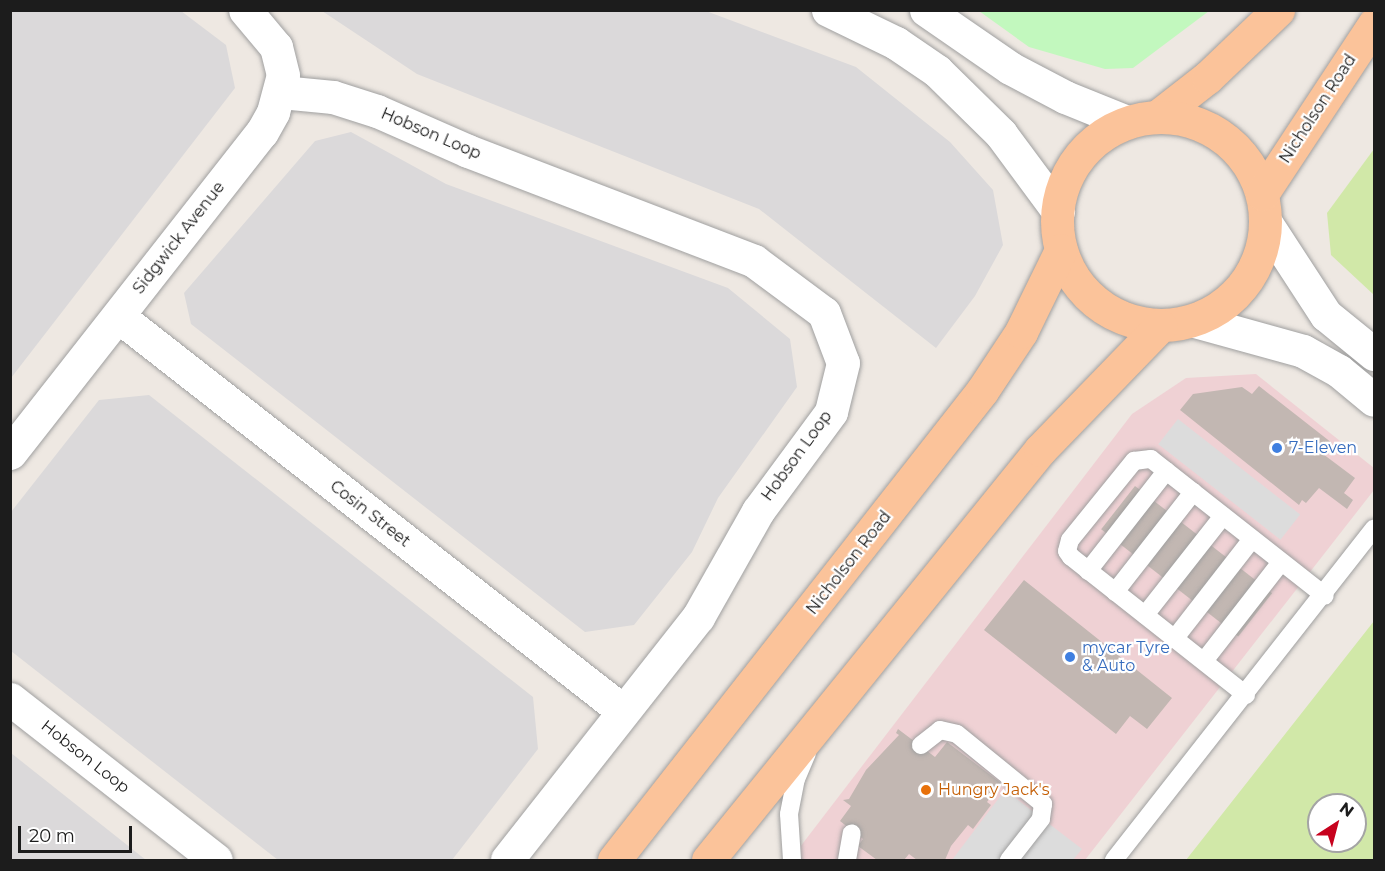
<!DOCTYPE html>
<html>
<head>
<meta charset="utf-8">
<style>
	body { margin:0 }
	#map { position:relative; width:1385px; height:871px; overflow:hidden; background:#eee8e2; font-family:Montserrat,sans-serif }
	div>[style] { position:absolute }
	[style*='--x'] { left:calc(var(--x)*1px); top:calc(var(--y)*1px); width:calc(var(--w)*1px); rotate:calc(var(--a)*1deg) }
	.residential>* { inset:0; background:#dbd9da }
	.commercial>* { inset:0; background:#efd1d4 }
	.grass>* { inset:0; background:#d1e8a8 }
	.park>* { inset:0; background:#c2f8be }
	.parking>* { inset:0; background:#dcdcdc; transform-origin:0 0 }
	.building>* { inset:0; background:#c2b7b2; transform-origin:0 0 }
	.roads { filter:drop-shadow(0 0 2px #a0a0a0) drop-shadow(0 0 2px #a0a0a0) }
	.service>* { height:18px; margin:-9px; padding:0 9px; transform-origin:9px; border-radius:9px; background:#fff }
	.minor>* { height:33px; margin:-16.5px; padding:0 16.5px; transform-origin:16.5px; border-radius:16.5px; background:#fff }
	.primary>* { height:33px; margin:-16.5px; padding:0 16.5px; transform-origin:16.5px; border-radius:16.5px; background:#fbc39a }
	.primary>.ring { margin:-16.5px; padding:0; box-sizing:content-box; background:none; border:33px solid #fbc39a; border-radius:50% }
	.dots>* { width:16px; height:16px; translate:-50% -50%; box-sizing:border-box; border:3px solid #fff; border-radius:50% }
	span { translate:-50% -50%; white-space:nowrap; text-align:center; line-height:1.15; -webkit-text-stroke:4.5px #fff; paint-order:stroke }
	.street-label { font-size:16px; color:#1c1c1c }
	.shop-label { font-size:16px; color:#366cbe }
	.left { translate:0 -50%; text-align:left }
	.food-label { font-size:16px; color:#c56008 }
	.frame { position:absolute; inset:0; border:12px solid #1c1c1c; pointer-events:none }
	.north { position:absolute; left:1307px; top:793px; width:60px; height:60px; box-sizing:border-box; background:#fff; border:2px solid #a4a4a4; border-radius:50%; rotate:36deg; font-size:16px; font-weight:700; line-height:24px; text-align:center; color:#1c1c1c }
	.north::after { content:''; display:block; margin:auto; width:21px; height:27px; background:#c7021e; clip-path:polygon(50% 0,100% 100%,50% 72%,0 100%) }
	.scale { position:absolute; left:18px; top:826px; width:114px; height:27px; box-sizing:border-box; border:3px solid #1c1c1c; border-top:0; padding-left:8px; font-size:18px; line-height:21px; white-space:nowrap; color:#1c1c1c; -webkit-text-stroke:4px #fff; paint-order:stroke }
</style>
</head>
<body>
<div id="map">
	<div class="residential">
		<div style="clip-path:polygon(11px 10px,181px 11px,226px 45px,235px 88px,11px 378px)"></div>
		<div style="clip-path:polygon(322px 11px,706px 11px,856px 67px,950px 142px,993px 190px,1003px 245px,975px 296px,936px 348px,759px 209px,417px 74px)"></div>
		<div style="clip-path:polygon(351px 132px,446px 184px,728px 288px,790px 339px,797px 387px,718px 498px,692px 552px,634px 625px,585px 632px,191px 324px,184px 293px,315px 141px)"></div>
		<div style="clip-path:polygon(149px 395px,533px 697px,538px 749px,452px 860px,278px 860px,11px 651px,11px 512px,99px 400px)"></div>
		<div style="clip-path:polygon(11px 753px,146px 860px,11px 860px)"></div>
	</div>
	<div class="commercial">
		<div style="clip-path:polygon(1256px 374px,1374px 468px,1374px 490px,1085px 860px,790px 860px,1132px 414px,1186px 378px)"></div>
	</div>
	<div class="grass">
		<div style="clip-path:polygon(1374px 149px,1374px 295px,1331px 255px,1327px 213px)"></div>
		<div style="clip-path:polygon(evenodd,1374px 621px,1374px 860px,1186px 860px,1374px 621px,1319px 805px,1355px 805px,1355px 841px,1319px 841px,1319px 805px)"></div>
	</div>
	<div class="park">
		<div style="clip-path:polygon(979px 11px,1209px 11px,1133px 68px,1105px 69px,1029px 47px)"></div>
	</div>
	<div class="parking">
		<div style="left:1178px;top:419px;width:155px;height:32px;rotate:38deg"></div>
		<div style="clip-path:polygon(1005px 790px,1082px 849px,1073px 860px,952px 860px)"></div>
	</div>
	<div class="building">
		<div style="clip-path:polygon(1259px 386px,1332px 443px,1323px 454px,1355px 478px,1344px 493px,1353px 500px,1347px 509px,1319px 488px,1306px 503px,1302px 500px,1299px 505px,1180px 410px,1193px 394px,1242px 387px,1252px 394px)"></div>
		<div style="left:1135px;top:486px;width:174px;height:55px;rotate:38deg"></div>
		<div style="clip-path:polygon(1024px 580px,1172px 698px,1147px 729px,1130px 716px,1116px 734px,984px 630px)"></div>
		<div style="clip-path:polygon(898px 729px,935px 757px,947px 742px,1001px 783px,987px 802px,991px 805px,973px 829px,968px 825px,951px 846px,945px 860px,917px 860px,909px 854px,904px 860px,877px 860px,858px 846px,863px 839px,840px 821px,851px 806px,843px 800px,849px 799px,866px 770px,899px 735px,896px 733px)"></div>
	</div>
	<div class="roads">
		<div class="service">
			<div style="--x:1088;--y:571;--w:127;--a:-52"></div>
			<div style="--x:1115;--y:592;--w:127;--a:-52"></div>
			<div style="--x:1145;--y:615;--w:126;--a:-51.8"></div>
			<div style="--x:1175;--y:638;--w:125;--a:-52.1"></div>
			<div style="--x:1204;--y:661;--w:125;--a:-52.1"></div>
			<div style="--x:1246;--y:695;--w:223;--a:-141.7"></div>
			<div style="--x:1071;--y:557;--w:7;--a:-124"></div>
			<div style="--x:1067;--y:551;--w:11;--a:-75"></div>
			<div style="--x:1070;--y:540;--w:102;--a:-51"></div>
			<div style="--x:1134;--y:461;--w:17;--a:-7"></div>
			<div style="--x:1151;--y:459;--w:221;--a:38.2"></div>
			<div style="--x:921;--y:745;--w:24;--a:-38"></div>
			<div style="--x:940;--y:730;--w:17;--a:13"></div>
			<div style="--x:957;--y:734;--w:111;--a:39.1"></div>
			<div style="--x:1043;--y:804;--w:15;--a:98"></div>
			<div style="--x:1041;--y:819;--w:52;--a:128"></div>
			<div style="--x:792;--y:860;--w:46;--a:-93.7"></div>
			<div style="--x:789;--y:814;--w:36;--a:-79"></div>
			<div style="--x:796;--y:779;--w:28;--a:-67"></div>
			<div style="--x:847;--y:860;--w:27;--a:-80"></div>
			<div style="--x:1114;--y:860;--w:421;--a:-51.9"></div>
		</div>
		<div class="minor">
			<div style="--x:828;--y:10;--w:76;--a:25.9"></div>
			<div style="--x:896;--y:43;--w:50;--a:34.3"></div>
			<div style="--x:937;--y:71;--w:90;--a:44.5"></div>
			<div style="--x:1001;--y:134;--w:96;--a:53.5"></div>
			<div style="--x:926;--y:10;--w:102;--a:34.6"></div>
			<div style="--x:1010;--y:68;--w:62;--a:27.8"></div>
			<div style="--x:1065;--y:97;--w:67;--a:22"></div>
			<div style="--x:281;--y:92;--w:52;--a:5.5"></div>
			<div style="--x:333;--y:97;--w:46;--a:17.7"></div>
			<div style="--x:377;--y:111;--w:99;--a:23.7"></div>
			<div style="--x:468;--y:151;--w:306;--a:21"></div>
			<div style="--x:754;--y:261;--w:87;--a:36.6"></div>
			<div style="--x:824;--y:313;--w:53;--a:69.2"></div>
			<div style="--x:843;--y:363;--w:50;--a:103.8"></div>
			<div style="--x:831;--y:412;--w:123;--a:126.4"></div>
			<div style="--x:758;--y:511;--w:122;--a:119.5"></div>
			<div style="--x:698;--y:617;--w:309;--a:128.2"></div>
			<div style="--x:1266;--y:223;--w:110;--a:56.9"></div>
			<div style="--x:1326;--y:315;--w:62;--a:39.1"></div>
			<div style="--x:118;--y:316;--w:641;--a:38.03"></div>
			<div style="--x:1195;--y:321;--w:112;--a:15.5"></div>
			<div style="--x:1303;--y:351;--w:41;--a:29.1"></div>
			<div style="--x:1339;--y:371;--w:45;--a:39.6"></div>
			<div style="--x:10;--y:453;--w:408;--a:-51.9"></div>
			<div style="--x:262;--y:132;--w:23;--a:-61"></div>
			<div style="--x:273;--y:112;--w:38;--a:-75"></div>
			<div style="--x:283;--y:75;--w:29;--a:-104"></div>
			<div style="--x:276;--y:47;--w:48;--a:-130"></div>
			<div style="--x:10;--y:699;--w:261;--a:38"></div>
		</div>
		<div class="primary">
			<div style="--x:1158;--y:116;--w:63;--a:-38"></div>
			<div style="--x:1208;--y:77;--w:97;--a:-43.7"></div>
			<div class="ring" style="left:1057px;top:117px;width:175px;height:175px"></div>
			<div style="--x:1262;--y:194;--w:204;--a:-56.6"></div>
			<div style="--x:614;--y:860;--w:596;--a:-51.88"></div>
			<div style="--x:982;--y:391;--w:71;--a:-56.5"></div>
			<div style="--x:1021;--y:332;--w:91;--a:-64"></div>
			<div style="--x:708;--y:860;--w:528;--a:-51"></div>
			<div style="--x:1040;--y:450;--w:173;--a:-45.9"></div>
		</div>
	</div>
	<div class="dots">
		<div style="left:1277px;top:448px;background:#3f7fe0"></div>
		<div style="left:1070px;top:657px;background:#3f7fe0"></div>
		<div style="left:926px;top:790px;background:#e8710a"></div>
	</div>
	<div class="street-label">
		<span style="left:1318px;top:109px;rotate:-57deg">Nicholson Road</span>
		<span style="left:431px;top:134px;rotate:23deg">Hobson Loop</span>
		<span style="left:179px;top:238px;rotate:-52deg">Sidgwick Avenue</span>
		<span style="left:797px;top:456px;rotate:-54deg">Hobson Loop</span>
		<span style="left:370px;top:514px;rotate:38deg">Cosin Street</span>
		<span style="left:849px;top:563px;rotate:-52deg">Nicholson Road</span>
		<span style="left:85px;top:757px;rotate:38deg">Hobson Loop</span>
	</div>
	<div class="shop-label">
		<span class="left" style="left:1289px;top:448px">7-Eleven</span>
		<span class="left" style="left:1082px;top:657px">mycar Tyre<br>&amp; Auto</span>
	</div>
	<div class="food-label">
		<span class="left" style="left:938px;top:790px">Hungry Jack's</span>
	</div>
	<div class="frame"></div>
	<div class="north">N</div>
	<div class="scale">20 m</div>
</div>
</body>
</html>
